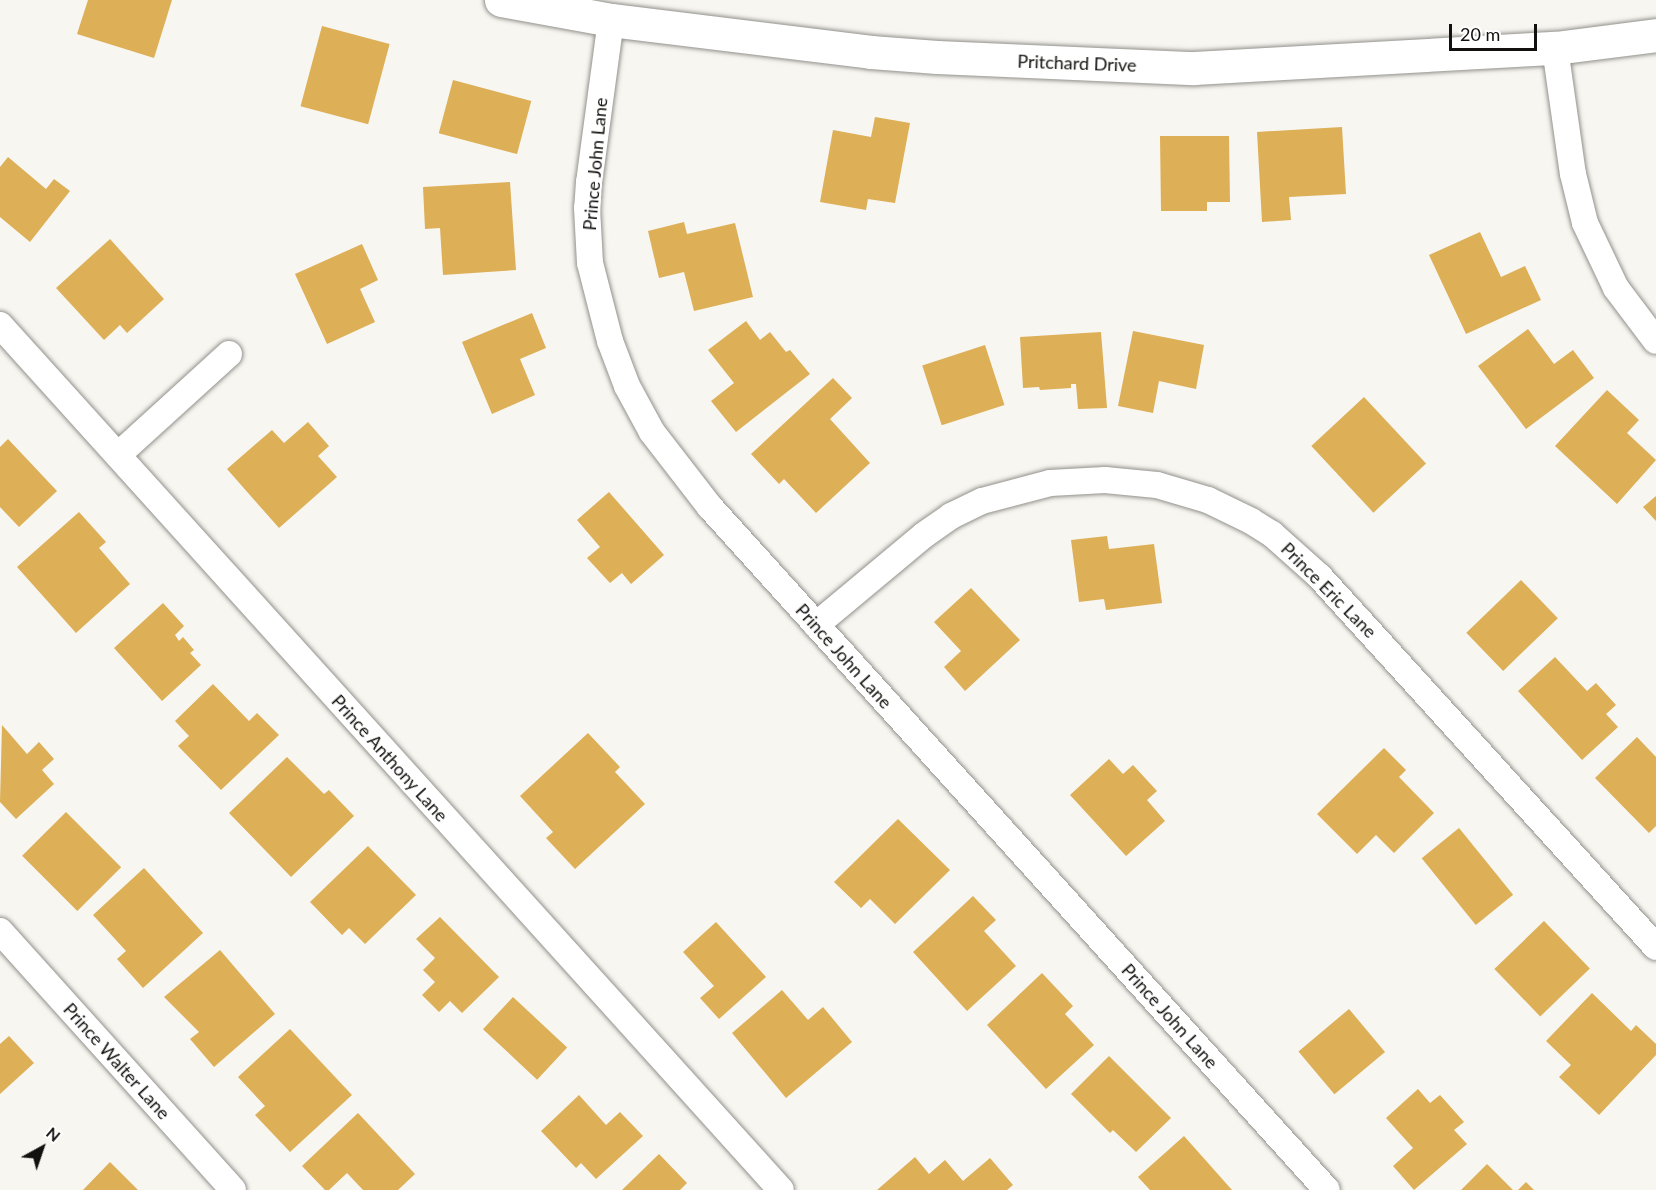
<!DOCTYPE html>
<html>
<head>
<meta charset="utf-8">
<style>
	body { margin:0 }
	#map { position:relative; width:1656px; height:1190px; overflow:hidden; background:#f8f6f1; font-family:Lato,sans-serif }
	div>[style] { position:absolute }
	[style*='--x'] { left:calc(var(--x)*1px); top:calc(var(--y)*1px); width:calc(var(--w)*1px); rotate:calc(var(--a)*1deg) }
	.building>* { inset:0; background:#ddaf56; transform-origin:0 0 }
	.roads { filter:drop-shadow(0 0 2px #93918c) drop-shadow(0 0 2px #93918c) }
	.street>* { height:26px; margin:-13px; padding:0 13px; transform-origin:13px; border-radius:13px; background:#fff }
	.secondary>* { height:33px; margin:-16.5px; padding:0 16.5px; transform-origin:16.5px; border-radius:16.5px; background:#fff }
	span { translate:-50% -50%; white-space:nowrap; text-align:center; line-height:1.15; -webkit-text-stroke:4.5px #fff; paint-order:stroke }
	.street-label { font-size:18px; color:#12110f }
	.north { position:absolute; left:12px; top:1118px; width:60px; height:60px; -webkit-text-stroke:4px #fff; paint-order:stroke; rotate:40deg; font-size:16px; font-weight:700; line-height:24px; text-align:center; color:#12110f }
	.north::after { content:''; display:block; margin:auto; width:21px; height:27px; background:#12110f; clip-path:polygon(50% 0,100% 100%,50% 72%,0 100%) }
	.scale { position:absolute; left:1449px; top:24px; width:88px; height:27px; box-sizing:border-box; border:3px solid #12110f; border-top:0; padding-left:8px; font-size:18px; line-height:21px; white-space:nowrap; color:#12110f; -webkit-text-stroke:4px #fff; paint-order:stroke }
</style>
</head>
<body>
<div id="map">
	<div class="building">
		<div style="clip-path:polygon(88px 0,172px 0,154px 58px,77px 34px)"></div>
		<div style="left:322px;top:26px;width:70px;height:83px;rotate:15deg"></div>
		<div style="left:453px;top:80px;width:81px;height:55px;rotate:15deg"></div>
		<div style="clip-path:polygon(875px 117px,910px 123px,895px 203px,868px 199px,866px 210px,820px 202px,833px 130px,871px 137px)"></div>
		<div style="clip-path:polygon(1342px 127px,1346px 194px,1289px 197px,1291px 220px,1262px 222px,1257px 132px)"></div>
		<div style="clip-path:polygon(1160px 136px,1229px 136px,1230px 202px,1207px 202px,1207px 211px,1161px 211px)"></div>
		<div style="clip-path:polygon(8px 157px,46px 189px,54px 179px,70px 191px,30px 242px,0 217px,0 167px)"></div>
		<div style="clip-path:polygon(510px 182px,516px 270px,443px 275px,440px 228px,425px 229px,423px 187px)"></div>
		<div style="clip-path:polygon(684px 222px,687px 234px,735px 223px,753px 297px,694px 311px,684px 272px,659px 278px,648px 231px)"></div>
		<div style="clip-path:polygon(1480px 232px,1501px 277px,1525px 266px,1541px 300px,1466px 334px,1429px 255px)"></div>
		<div style="clip-path:polygon(110px 239px,164px 299px,127px 333px,120px 325px,104px 340px,56px 288px)"></div>
		<div style="clip-path:polygon(362px 244px,378px 280px,360px 289px,375px 322px,327px 344px,295px 274px)"></div>
		<div style="clip-path:polygon(532px 313px,546px 348px,520px 359px,535px 395px,492px 414px,462px 342px)"></div>
		<div style="clip-path:polygon(746px 321px,760px 340px,770px 332px,786px 352px,790px 350px,810px 374px,736px 432px,711px 401px,734px 383px,708px 350px)"></div>
		<div style="clip-path:polygon(1528px 329px,1554px 364px,1573px 350px,1594px 378px,1526px 429px,1478px 366px)"></div>
		<div style="clip-path:polygon(1133px 331px,1204px 345px,1196px 389px,1159px 381px,1153px 413px,1118px 406px)"></div>
		<div style="clip-path:polygon(1101px 332px,1107px 408px,1078px 409px,1076px 384px,1071px 384px,1071px 388px,1040px 390px,1039px 387px,1023px 388px,1020px 337px)"></div>
		<div style="left:985px;top:345px;width:63px;height:66px;rotate:72deg"></div>
		<div style="clip-path:polygon(833px 378px,852px 398px,830px 419px,870px 463px,816px 513px,784px 479px,779px 484px,751px 454px)"></div>
		<div style="clip-path:polygon(1607px 390px,1639px 420px,1627px 433px,1656px 460px,1617px 504px,1555px 446px)"></div>
		<div style="left:1364px;top:397px;width:91px;height:72px;rotate:47deg"></div>
		<div style="clip-path:polygon(308px 422px,329px 446px,318px 456px,337px 477px,279px 528px,227px 469px,272px 430px,284px 443px)"></div>
		<div style="clip-path:polygon(8px 439px,57px 491px,19px 527px,0 507px,0 447px)"></div>
		<div style="clip-path:polygon(609px 492px,664px 555px,631px 584px,622px 573px,610px 583px,587px 558px,600px 547px,577px 520px)"></div>
		<div style="clip-path:polygon(1656px 496px,1656px 521px,1643px 507px)"></div>
		<div style="clip-path:polygon(79px 512px,106px 542px,99px 548px,130px 584px,76px 633px,17px 567px)"></div>
		<div style="clip-path:polygon(1107px 536px,1109px 549px,1154px 544px,1162px 603px,1106px 610px,1104px 599px,1079px 602px,1071px 540px)"></div>
		<div style="left:1521px;top:580px;width:53px;height:76px;rotate:46deg"></div>
		<div style="clip-path:polygon(971px 588px,1020px 640px,965px 691px,944px 667px,961px 651px,934px 622px)"></div>
		<div style="clip-path:polygon(163px 603px,184px 626px,175px 635px,179px 641px,183px 637px,194px 650px,190px 653px,201px 665px,162px 701px,114px 648px)"></div>
		<div style="clip-path:polygon(1555px 657px,1587px 691px,1596px 683px,1616px 705px,1606px 714px,1618px 727px,1582px 760px,1518px 691px)"></div>
		<div style="clip-path:polygon(213px 684px,249px 721px,257px 713px,279px 735px,221px 790px,178px 746px,189px 736px,175px 721px)"></div>
		<div style="clip-path:polygon(2px 725px,27px 754px,39px 742px,54px 759px,42px 770px,54px 784px,16px 819px,0 802px)"></div>
		<div style="clip-path:polygon(588px 733px,620px 767px,615px 772px,645px 804px,575px 869px,546px 838px,553px 832px,520px 796px)"></div>
		<div style="clip-path:polygon(1637px 737px,1656px 757px,1656px 826px,1649px 833px,1595px 778px)"></div>
		<div style="clip-path:polygon(1384px 748px,1406px 770px,1399px 777px,1434px 813px,1394px 853px,1376px 835px,1357px 854px,1317px 814px)"></div>
		<div style="clip-path:polygon(287px 757px,324px 794px,329px 790px,354px 816px,291px 877px,229px 813px)"></div>
		<div style="clip-path:polygon(1109px 759px,1123px 774px,1133px 765px,1157px 791px,1147px 800px,1165px 821px,1126px 856px,1070px 795px)"></div>
		<div style="left:66px;top:812px;width:78px;height:62px;rotate:45deg"></div>
		<div style="clip-path:polygon(898px 819px,950px 870px,895px 924px,870px 899px,861px 908px,834px 882px)"></div>
		<div style="left:1459px;top:828px;width:86px;height:48px;rotate:51deg"></div>
		<div style="clip-path:polygon(368px 846px,416px 895px,365px 944px,349px 928px,342px 935px,310px 902px)"></div>
		<div style="clip-path:polygon(144px 868px,203px 933px,143px 988px,117px 959px,126px 951px,93px 915px)"></div>
		<div style="clip-path:polygon(973px 896px,996px 920px,984px 931px,1016px 966px,967px 1011px,913px 952px)"></div>
		<div style="clip-path:polygon(440px 917px,499px 977px,462px 1013px,450px 1001px,439px 1012px,422px 995px,435px 982px,423px 970px,435px 958px,416px 939px)"></div>
		<div style="left:1544px;top:921px;width:66px;height:69px;rotate:46deg"></div>
		<div style="clip-path:polygon(716px 922px,766px 977px,719px 1019px,700px 998px,714px 986px,683px 952px)"></div>
		<div style="clip-path:polygon(220px 950px,275px 1014px,214px 1067px,190px 1039px,199px 1032px,164px 997px)"></div>
		<div style="clip-path:polygon(1042px 973px,1073px 1006px,1065px 1014px,1094px 1045px,1046px 1089px,987px 1025px)"></div>
		<div style="clip-path:polygon(782px 990px,808px 1020px,823px 1007px,852px 1042px,786px 1098px,732px 1033px)"></div>
		<div style="clip-path:polygon(1592px 993px,1631px 1031px,1636px 1025px,1656px 1044px,1656px 1055px,1599px 1115px,1559px 1077px,1571px 1065px,1546px 1041px)"></div>
		<div style="left:513px;top:997px;width:74px;height:44px;rotate:43deg"></div>
		<div style="left:1349px;top:1009px;width:56px;height:66px;rotate:50deg"></div>
		<div style="clip-path:polygon(290px 1029px,352px 1095px,290px 1152px,255px 1115px,265px 1106px,238px 1077px)"></div>
		<div style="clip-path:polygon(9px 1036px,34px 1063px,0 1094px,0 1044px)"></div>
		<div style="clip-path:polygon(1109px 1056px,1171px 1118px,1136px 1152px,1113px 1130px,1110px 1133px,1071px 1094px)"></div>
		<div style="clip-path:polygon(1418px 1089px,1430px 1103px,1440px 1095px,1464px 1122px,1454px 1130px,1467px 1144px,1414px 1190px,1393px 1166px,1413px 1148px,1386px 1118px)"></div>
		<div style="clip-path:polygon(579px 1095px,606px 1125px,620px 1112px,643px 1136px,596px 1179px,581px 1163px,576px 1168px,541px 1131px)"></div>
		<div style="clip-path:polygon(358px 1113px,415px 1174px,398px 1190px,363px 1190px,347px 1173px,329px 1190px,325px 1190px,302px 1166px)"></div>
		<div style="clip-path:polygon(1184px 1136px,1232px 1190px,1150px 1190px,1138px 1177px)"></div>
		<div style="clip-path:polygon(659px 1154px,687px 1183px,680px 1190px,622px 1190px)"></div>
		<div style="clip-path:polygon(915px 1157px,929px 1174px,945px 1160px,963px 1181px,990px 1158px,1013px 1185px,1007px 1190px,877px 1190px)"></div>
		<div style="clip-path:polygon(110px 1162px,138px 1190px,83px 1190px)"></div>
		<div style="clip-path:polygon(1487px 1164px,1513px 1190px,1461px 1190px)"></div>
		<div style="clip-path:polygon(1526px 1182px,1534px 1190px,1518px 1190px)"></div>
	</div>
	<div class="roads">
		<div class="street">
			<div style="--x:611;--y:20;--w:163;--a:97.7"></div>
			<div style="--x:589;--y:182;--w:26;--a:94"></div>
			<div style="--x:587;--y:208;--w:55;--a:86.9"></div>
			<div style="--x:590;--y:263;--w:81;--a:75.6"></div>
			<div style="--x:610;--y:341;--w:48;--a:69.3"></div>
			<div style="--x:627;--y:386;--w:52;--a:61.5"></div>
			<div style="--x:652;--y:432;--w:95;--a:52.3"></div>
			<div style="--x:710;--y:507;--w:920;--a:47.91"></div>
			<div style="--x:1555;--y:48;--w:127;--a:81.9"></div>
			<div style="--x:1573;--y:174;--w:50;--a:76.2"></div>
			<div style="--x:1585;--y:223;--w:72;--a:64.5"></div>
			<div style="--x:1616;--y:288;--w:66;--a:53"></div>
			<div style="--x:0;--y:325;--w:1165;--a:47.92"></div>
			<div style="--x:118;--y:455;--w:150;--a:-42.3"></div>
			<div style="--x:816;--y:625;--w:141;--a:-39.8"></div>
			<div style="--x:924;--y:535;--w:33;--a:-35"></div>
			<div style="--x:951;--y:516;--w:34;--a:-26"></div>
			<div style="--x:982;--y:501;--w:70;--a:-14.8"></div>
			<div style="--x:1050;--y:483;--w:55;--a:-3.1"></div>
			<div style="--x:1105;--y:480;--w:52;--a:5.5"></div>
			<div style="--x:1157;--y:485;--w:53;--a:16.4"></div>
			<div style="--x:1208;--y:500;--w:48;--a:26"></div>
			<div style="--x:1251;--y:521;--w:25;--a:32"></div>
			<div style="--x:1272;--y:534;--w:63;--a:41.8"></div>
			<div style="--x:1319;--y:576;--w:501;--a:47.75"></div>
			<div style="--x:0;--y:931;--w:348;--a:48"></div>
		</div>
		<div class="secondary">
			<div style="--x:501;--y:0;--w:112;--a:10.3"></div>
			<div style="--x:611;--y:20;--w:262;--a:7"></div>
			<div style="--x:871;--y:52;--w:66;--a:4.3"></div>
			<div style="--x:937;--y:57;--w:257;--a:2.5"></div>
			<div style="--x:1194;--y:68;--w:362;--a:-3.2"></div>
			<div style="--x:1555;--y:48;--w:102;--a:-7.3"></div>
		</div>
	</div>
	<div class="street-label">
		<span style="left:1077px;top:63px;rotate:2deg">Pritchard Drive</span>
		<span style="left:595px;top:164px;rotate:-85deg">Prince John Lane</span>
		<span style="left:1329px;top:590px;rotate:45deg">Prince Eric Lane</span>
		<span style="left:844px;top:656px;rotate:48deg">Prince John Lane</span>
		<span style="left:390px;top:758px;rotate:48deg">Prince Anthony Lane</span>
		<span style="left:1170px;top:1016px;rotate:48deg">Prince John Lane</span>
		<span style="left:117px;top:1061px;rotate:48deg">Prince Walter Lane</span>
	</div>
	<div class="north">N</div>
	<div class="scale">20 m</div>
</div>
</body>
</html>
